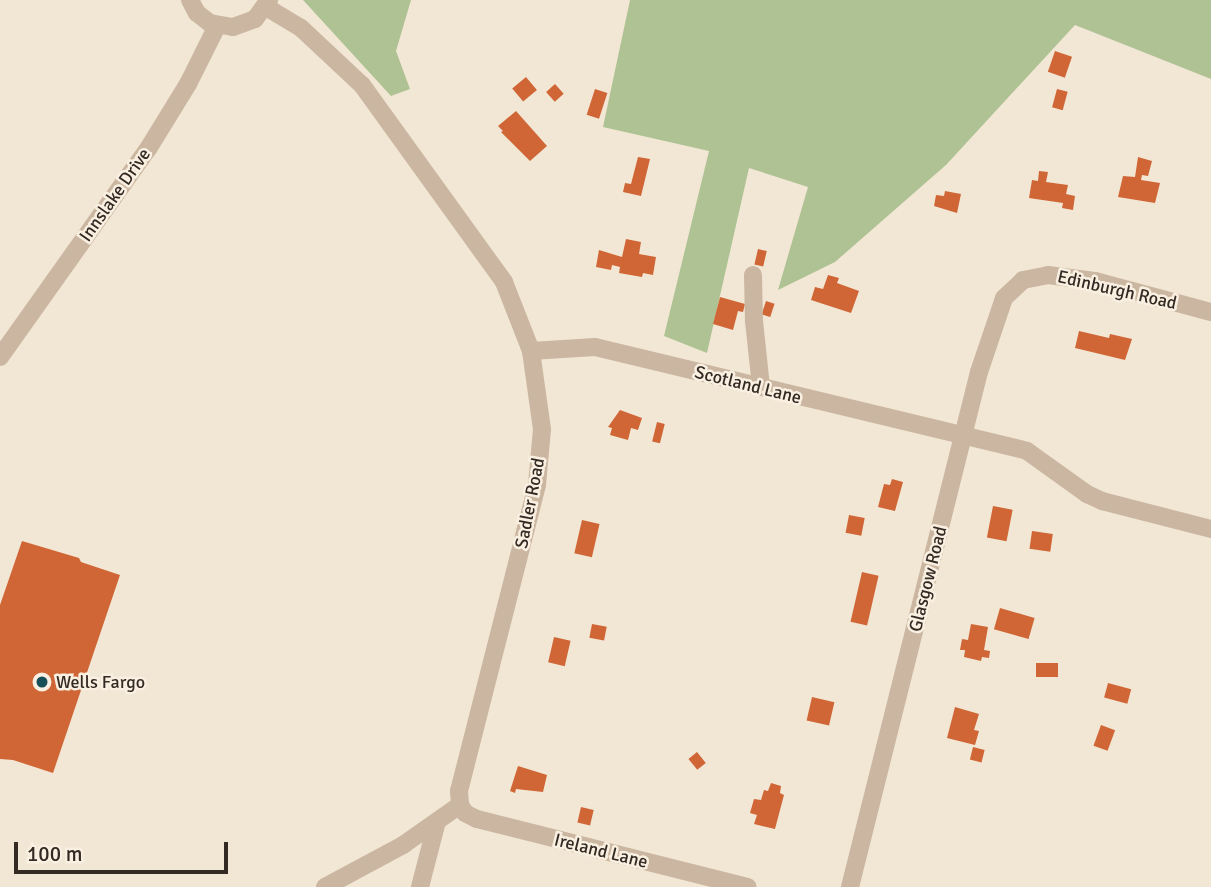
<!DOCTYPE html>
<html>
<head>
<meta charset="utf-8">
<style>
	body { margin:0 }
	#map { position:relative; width:1211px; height:887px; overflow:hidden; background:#f2e7d5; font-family:Signika,sans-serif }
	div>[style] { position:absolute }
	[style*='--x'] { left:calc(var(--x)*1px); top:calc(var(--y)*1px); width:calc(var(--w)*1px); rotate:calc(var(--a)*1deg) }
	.green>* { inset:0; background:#afc294 }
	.building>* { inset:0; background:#d06636; transform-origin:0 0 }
	.minor>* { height:18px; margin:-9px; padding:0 9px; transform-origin:9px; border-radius:9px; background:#cbb7a1 }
	.dots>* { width:19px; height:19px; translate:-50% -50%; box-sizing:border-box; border:4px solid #faf0e1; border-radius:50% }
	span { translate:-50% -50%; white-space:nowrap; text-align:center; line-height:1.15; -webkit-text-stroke:5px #faf0e1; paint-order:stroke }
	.street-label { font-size:18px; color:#342a24 }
	.poi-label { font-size:18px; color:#342a24 }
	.left { translate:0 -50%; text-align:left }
	.scale { position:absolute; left:14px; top:842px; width:214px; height:32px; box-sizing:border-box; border:4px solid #342a24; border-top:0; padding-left:9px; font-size:21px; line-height:24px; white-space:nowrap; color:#342a24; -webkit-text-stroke:5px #faf0e1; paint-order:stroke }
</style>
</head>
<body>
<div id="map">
	<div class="green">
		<div style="clip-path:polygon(303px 0,411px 0,396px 51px,410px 89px,391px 96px)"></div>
		<div style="clip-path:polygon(630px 0,1211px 0,1211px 79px,1075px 25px,946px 165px,835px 262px,778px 290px,808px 187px,749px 168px,707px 353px,664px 336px,709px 151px,603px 127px)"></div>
	</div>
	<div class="building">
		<div style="left:1055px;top:51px;width:18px;height:22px;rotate:19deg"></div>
		<div style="left:526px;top:77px;width:17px;height:18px;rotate:50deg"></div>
		<div style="left:555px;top:84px;width:13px;height:12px;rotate:48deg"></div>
		<div style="left:595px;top:89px;width:13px;height:27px;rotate:18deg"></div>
		<div style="left:1057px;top:89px;width:11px;height:19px;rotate:15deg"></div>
		<div style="clip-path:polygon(516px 111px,547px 146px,530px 161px,501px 132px,503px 131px,498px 126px)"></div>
		<div style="clip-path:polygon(638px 157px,650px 159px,641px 196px,623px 192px,625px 183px,631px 184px)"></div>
		<div style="clip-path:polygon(1138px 157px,1152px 161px,1148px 176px,1142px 175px,1141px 180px,1160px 183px,1155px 203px,1118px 197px,1123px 176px,1135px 177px)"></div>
		<div style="clip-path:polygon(1039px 171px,1048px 172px,1046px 182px,1068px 185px,1066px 194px,1075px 196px,1073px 210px,1062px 208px,1063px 203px,1029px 198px,1032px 180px,1038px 181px)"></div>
		<div style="clip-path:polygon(945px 191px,961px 194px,957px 213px,934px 206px,936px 195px,944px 196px)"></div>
		<div style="clip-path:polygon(626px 239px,641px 242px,639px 254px,656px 257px,653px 275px,643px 273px,642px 277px,619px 273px,620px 267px,612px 265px,611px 270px,596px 267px,599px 250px,622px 257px)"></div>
		<div style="left:758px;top:249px;width:9px;height:16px;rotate:13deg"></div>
		<div style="clip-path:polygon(828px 275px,839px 278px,837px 283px,859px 291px,851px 313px,811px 300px,815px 287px,823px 289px)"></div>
		<div style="clip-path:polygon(720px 297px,745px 304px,743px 312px,738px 311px,733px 330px,713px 324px)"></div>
		<div style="left:766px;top:301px;width:9px;height:14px;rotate:18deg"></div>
		<div style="clip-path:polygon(1079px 331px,1109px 338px,1110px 334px,1132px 339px,1125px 360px,1075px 348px)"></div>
		<div style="clip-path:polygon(620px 410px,642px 418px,638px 430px,631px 428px,628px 440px,610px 435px,612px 428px,608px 427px)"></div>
		<div style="left:657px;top:422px;width:8px;height:20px;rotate:14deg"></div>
		<div style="clip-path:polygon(892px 479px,903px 482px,895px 511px,878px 507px,884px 484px,890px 485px)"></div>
		<div style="left:993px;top:506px;width:20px;height:32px;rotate:11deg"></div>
		<div style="left:849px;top:515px;width:16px;height:18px;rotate:11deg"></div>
		<div style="left:582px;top:520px;width:18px;height:34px;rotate:13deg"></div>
		<div style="left:1032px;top:531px;width:21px;height:18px;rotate:8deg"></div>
		<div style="clip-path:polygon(22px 541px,79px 558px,81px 562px,120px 575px,53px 773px,13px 760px,0 759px,0 605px)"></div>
		<div style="left:862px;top:572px;width:17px;height:51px;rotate:13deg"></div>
		<div style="left:1000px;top:608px;width:36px;height:22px;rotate:16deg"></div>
		<div style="left:592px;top:624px;width:15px;height:14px;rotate:11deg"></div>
		<div style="clip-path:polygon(971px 624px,988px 627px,984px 650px,990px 651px,989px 658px,982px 657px,981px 661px,964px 657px,965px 650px,960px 650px,962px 639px,968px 640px)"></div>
		<div style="left:554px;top:637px;width:17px;height:26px;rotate:13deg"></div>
		<div style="left:1036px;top:663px;width:22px;height:14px"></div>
		<div style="left:1108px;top:683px;width:24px;height:15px;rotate:15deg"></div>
		<div style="left:812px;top:697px;width:23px;height:24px;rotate:13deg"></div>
		<div style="clip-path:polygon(955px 707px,979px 714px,974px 730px,979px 731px,975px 745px,947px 738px)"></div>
		<div style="left:1101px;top:725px;width:15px;height:22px;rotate:20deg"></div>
		<div style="left:973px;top:747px;width:12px;height:13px;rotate:14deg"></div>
		<div style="left:697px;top:752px;width:14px;height:11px;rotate:51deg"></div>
		<div style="clip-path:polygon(518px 766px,547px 775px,543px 792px,516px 789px,515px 793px,510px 791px)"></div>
		<div style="clip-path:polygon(771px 783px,781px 786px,780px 793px,784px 795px,775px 829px,754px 824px,757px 815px,750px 813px,754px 799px,761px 800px,764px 790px,768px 791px)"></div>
		<div style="left:581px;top:807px;width:13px;height:16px;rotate:13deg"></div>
	</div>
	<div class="minor">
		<div style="--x:190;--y:0;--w:15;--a:62"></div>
		<div style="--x:197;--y:13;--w:16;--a:38"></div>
		<div style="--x:210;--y:23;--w:23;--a:10"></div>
		<div style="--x:233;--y:27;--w:23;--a:-20"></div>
		<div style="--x:255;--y:19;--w:24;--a:-54"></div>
		<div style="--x:266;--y:7;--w:41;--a:31"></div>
		<div style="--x:301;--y:28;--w:83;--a:43.1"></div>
		<div style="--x:362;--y:85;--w:243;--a:54.2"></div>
		<div style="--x:504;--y:282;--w:74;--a:68.6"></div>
		<div style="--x:531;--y:351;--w:79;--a:82"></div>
		<div style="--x:542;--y:429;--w:56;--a:95.1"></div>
		<div style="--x:537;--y:485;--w:316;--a:104.3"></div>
		<div style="--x:459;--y:791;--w:14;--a:86"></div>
		<div style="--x:460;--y:805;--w:9;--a:58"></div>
		<div style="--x:465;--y:813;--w:13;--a:27"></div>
		<div style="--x:477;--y:819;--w:279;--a:14.1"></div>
		<div style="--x:753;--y:275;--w:46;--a:88.8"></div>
		<div style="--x:754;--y:321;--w:66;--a:83.9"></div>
		<div style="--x:531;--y:351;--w:64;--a:-3.6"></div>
		<div style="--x:595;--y:347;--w:444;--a:13.5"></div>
		<div style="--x:1027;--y:451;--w:74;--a:35.6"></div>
		<div style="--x:1087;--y:494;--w:17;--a:25"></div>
		<div style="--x:1102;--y:501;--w:113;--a:14.4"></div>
		<div style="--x:0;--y:357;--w:255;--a:-54.6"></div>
		<div style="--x:148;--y:149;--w:76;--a:-58.4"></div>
		<div style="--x:188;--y:84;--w:65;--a:-63.4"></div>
		<div style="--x:325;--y:887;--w:89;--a:-28.3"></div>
		<div style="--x:403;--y:845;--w:70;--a:-35.1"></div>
		<div style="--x:420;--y:887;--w:64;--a:-75.5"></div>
		<div style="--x:850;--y:887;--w:531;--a:-75.94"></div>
		<div style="--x:979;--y:372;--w:78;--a:-71.3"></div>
		<div style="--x:1004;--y:298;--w:26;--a:-43"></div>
		<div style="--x:1023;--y:280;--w:25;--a:-11"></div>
		<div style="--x:1048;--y:275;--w:47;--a:7.3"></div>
		<div style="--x:1095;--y:281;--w:120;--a:15"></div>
	</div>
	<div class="dots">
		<div style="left:42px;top:682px;background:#174f58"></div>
	</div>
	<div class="street-label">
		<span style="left:115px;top:195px;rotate:-55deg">Innslake Drive</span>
		<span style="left:1117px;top:290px;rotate:13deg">Edinburgh Road</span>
		<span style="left:748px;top:385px;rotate:14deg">Scotland Lane</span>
		<span style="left:530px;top:503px;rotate:-79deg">Sadler Road</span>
		<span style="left:928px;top:579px;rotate:-76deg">Glasgow Road</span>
		<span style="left:601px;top:851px;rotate:14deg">Ireland Lane</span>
	</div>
	<div class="poi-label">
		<span class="left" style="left:56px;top:682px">Wells Fargo</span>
	</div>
	<div class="scale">100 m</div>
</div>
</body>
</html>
